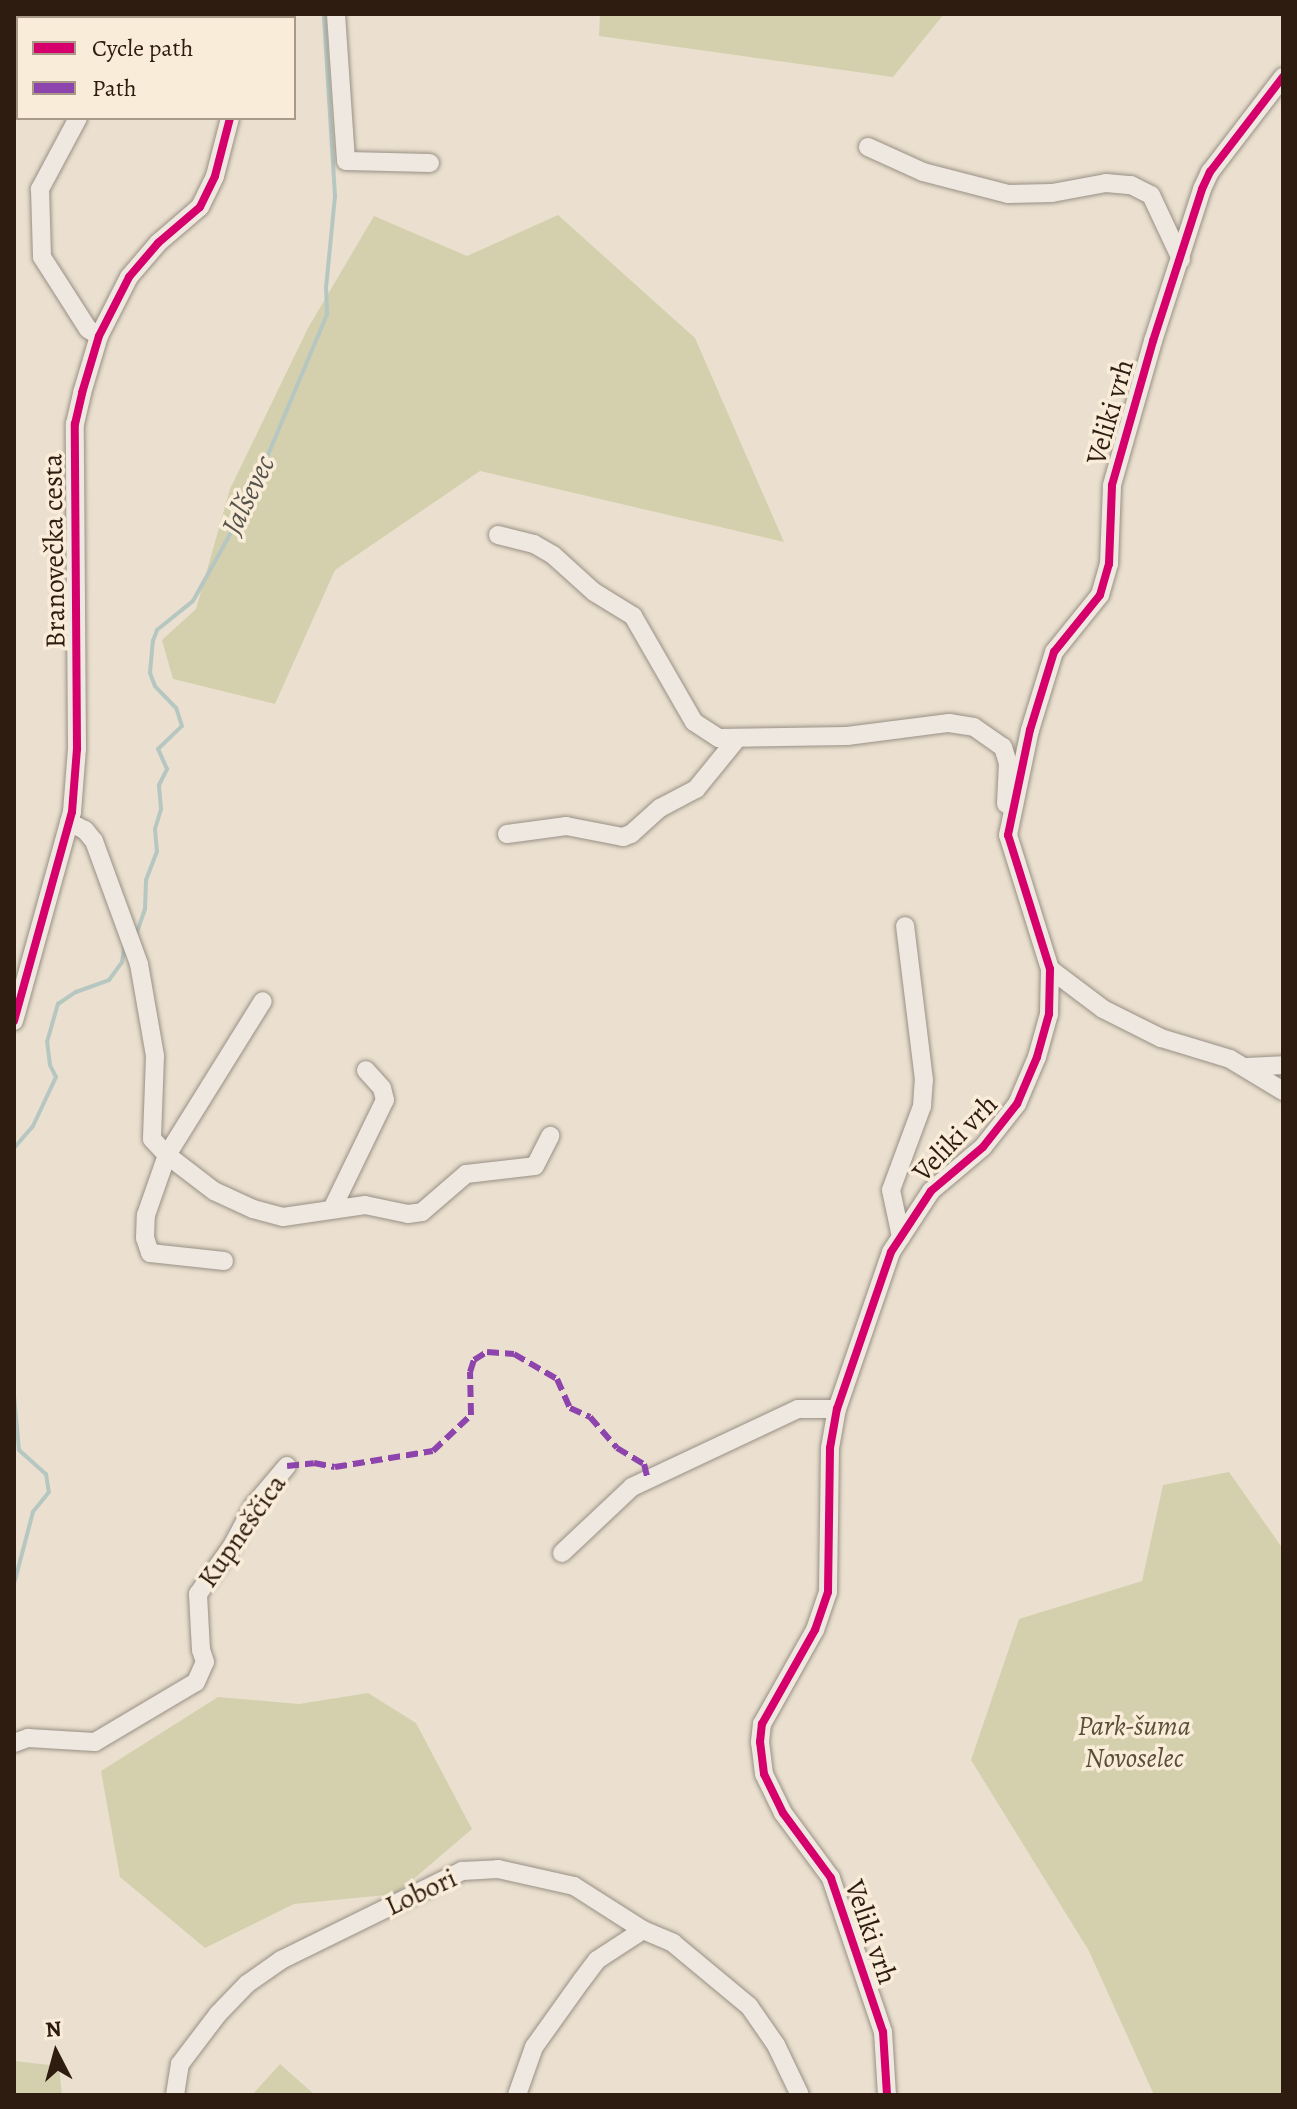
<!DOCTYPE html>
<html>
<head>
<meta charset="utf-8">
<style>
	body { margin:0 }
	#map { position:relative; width:1297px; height:2109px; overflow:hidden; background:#ebe0cf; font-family:Alegreya,serif }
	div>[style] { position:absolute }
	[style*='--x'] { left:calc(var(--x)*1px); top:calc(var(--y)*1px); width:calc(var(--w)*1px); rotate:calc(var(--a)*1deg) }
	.green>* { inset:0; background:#d4d0ad }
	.stream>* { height:4px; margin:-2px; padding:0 2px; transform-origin:2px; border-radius:2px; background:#b6c7c2 }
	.roads { filter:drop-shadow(0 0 2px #989085) drop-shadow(0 0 2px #989085) }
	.street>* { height:18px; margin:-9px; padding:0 9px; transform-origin:9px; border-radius:9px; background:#eee8e0 }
	.quiet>* { height:6px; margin-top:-3px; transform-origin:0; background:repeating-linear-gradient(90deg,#8e44ad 0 12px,transparent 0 18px) }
	.cycleway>* { height:8px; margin:-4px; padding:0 4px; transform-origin:4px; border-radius:4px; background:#d6006c }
	span { translate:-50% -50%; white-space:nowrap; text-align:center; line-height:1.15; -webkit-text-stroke:7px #f9edd9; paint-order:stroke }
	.street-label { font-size:28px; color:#2f1c10 }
	.park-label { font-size:28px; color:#5b4e37; font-style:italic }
	.water-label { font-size:30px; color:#57544d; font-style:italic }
	.frame { position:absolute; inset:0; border:16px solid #2f1c10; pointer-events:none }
	.legend { position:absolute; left:16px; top:16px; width:280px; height:104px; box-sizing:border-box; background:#f9edd9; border:2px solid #a89989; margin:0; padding:10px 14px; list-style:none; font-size:24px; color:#2f1c10 }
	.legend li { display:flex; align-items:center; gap:16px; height:40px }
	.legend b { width:40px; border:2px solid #a89989 }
	.north { position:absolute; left:16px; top:2013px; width:80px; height:80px; -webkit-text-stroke:6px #f9edd9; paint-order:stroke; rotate:354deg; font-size:22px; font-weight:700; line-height:32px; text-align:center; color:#2f1c10 }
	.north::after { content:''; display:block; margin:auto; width:28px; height:36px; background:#2f1c10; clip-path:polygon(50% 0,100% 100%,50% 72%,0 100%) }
</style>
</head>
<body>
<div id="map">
	<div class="green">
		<div style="clip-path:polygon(600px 14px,944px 14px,893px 77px,599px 36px)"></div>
		<div style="clip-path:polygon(558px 215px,695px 338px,784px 542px,480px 471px,335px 570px,275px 704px,173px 679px,162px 640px,196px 609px,230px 489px,308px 328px,374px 216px,467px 256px)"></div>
		<div style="clip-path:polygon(1229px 1472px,1283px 1549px,1283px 2095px,1154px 2095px,1089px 1951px,971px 1760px,1019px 1619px,1142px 1581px,1163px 1485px)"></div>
		<div style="clip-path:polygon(368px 1693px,416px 1723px,472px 1829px,396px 1894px,294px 1904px,205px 1948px,120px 1877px,101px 1771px,218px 1697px,299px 1704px)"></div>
		<div style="clip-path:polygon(14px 2061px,59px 2066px,62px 2095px,14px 2095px)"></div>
		<div style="clip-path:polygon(280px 2064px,315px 2095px,252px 2095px)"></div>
	</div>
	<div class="stream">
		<div style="--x:136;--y:935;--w:28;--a:-71"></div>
		<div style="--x:145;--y:909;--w:29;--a:-88"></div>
		<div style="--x:146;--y:880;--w:30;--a:-69"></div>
		<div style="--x:157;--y:852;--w:23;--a:-95"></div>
		<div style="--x:155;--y:829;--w:21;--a:-73"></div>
		<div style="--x:161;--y:809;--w:24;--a:-95"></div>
		<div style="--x:159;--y:785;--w:18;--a:-63"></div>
		<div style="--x:167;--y:769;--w:22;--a:-114"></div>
		<div style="--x:158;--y:749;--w:33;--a:-44"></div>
		<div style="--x:182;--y:726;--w:19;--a:-108"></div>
		<div style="--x:176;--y:708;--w:30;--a:-134"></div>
		<div style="--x:155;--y:686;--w:14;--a:-111"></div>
		<div style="--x:150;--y:673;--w:32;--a:-85"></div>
		<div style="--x:153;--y:641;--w:12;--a:-70"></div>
		<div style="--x:157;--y:630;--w:46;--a:-38.9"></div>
		<div style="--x:193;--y:601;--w:115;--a:-61"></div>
		<div style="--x:249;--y:500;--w:202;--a:-67.2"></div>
		<div style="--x:327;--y:314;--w:26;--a:-92"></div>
		<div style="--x:326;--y:288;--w:92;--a:-84.4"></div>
		<div style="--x:335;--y:196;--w:182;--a:-93.5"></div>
		<div style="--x:14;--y:1148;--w:29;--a:-49"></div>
		<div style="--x:33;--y:1126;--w:54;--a:-64.9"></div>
		<div style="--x:56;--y:1077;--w:13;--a:-117"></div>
		<div style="--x:50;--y:1065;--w:23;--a:-97"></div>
		<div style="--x:47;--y:1042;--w:40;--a:-74"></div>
		<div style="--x:58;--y:1004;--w:22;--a:-34"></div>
		<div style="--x:76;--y:992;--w:35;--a:-20"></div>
		<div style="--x:109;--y:980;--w:22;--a:-54"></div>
		<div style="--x:122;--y:962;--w:19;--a:-81"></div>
		<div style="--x:14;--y:1396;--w:54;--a:84.7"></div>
		<div style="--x:19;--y:1450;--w:36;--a:42"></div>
		<div style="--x:46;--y:1474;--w:18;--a:81"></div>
		<div style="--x:49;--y:1492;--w:26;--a:129"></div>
		<div style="--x:33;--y:1512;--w:74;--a:104.8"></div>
	</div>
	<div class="roads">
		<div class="street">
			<div style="--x:84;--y:14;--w:4;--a:76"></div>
			<div style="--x:336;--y:14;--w:147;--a:86.1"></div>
			<div style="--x:346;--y:161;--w:84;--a:1.4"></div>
			<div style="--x:248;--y:18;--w:4;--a:-90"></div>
			<div style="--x:78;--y:118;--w:81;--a:118.2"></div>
			<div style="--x:40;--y:189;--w:68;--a:88.3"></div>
			<div style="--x:42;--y:257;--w:85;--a:57.4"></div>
			<div style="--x:88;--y:329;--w:13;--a:32"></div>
			<div style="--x:868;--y:147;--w:60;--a:24.4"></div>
			<div style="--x:923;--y:172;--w:88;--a:14.5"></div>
			<div style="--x:1008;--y:194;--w:44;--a:-1.3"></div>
			<div style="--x:1052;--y:193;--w:55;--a:-10.5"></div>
			<div style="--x:1106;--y:183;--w:25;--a:5"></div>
			<div style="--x:1131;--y:185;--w:22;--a:27"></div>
			<div style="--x:1151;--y:195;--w:71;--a:64.9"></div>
			<div style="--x:498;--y:535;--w:37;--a:14"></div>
			<div style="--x:534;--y:544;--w:22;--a:30"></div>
			<div style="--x:553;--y:555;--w:55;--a:42.1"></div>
			<div style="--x:594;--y:592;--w:46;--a:31.6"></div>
			<div style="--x:633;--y:616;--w:122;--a:60.1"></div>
			<div style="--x:694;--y:722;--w:30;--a:33"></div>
			<div style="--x:719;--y:738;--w:128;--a:-0.9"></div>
			<div style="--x:847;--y:736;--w:103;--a:-7.3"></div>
			<div style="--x:949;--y:723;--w:25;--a:9"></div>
			<div style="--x:974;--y:727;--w:35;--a:35"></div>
			<div style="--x:1003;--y:747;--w:17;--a:73"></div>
			<div style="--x:1008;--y:763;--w:41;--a:92.8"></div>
			<div style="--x:69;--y:822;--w:18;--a:27"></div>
			<div style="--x:85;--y:830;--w:14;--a:51"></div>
			<div style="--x:94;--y:841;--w:131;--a:69.9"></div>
			<div style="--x:139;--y:964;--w:93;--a:80.1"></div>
			<div style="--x:155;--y:1056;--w:83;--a:92.1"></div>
			<div style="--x:152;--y:1139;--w:22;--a:47"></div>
			<div style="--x:167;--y:1155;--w:59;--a:37.5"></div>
			<div style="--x:214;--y:1191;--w:43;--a:24.8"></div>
			<div style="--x:253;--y:1209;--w:31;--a:15"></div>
			<div style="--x:283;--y:1217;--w:83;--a:-8.3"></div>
			<div style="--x:365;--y:1205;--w:44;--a:11.8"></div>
			<div style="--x:408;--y:1214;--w:14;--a:-8"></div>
			<div style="--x:422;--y:1212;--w:58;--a:-40.8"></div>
			<div style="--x:466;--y:1174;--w:69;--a:-6.6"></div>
			<div style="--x:535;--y:1166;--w:34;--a:-63"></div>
			<div style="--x:507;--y:834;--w:60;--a:-7.7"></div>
			<div style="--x:566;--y:826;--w:58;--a:10.9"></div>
			<div style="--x:623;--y:837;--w:9;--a:-21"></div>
			<div style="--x:631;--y:834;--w:39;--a:-42"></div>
			<div style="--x:660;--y:808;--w:41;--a:-27.8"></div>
			<div style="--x:696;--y:789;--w:63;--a:-50.8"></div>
			<div style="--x:1050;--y:969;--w:66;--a:37"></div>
			<div style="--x:1103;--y:1009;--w:65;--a:26.6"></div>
			<div style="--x:1161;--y:1038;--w:72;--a:16.9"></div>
			<div style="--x:1230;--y:1059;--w:62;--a:31.1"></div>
			<div style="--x:14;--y:1021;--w:217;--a:-74.5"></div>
			<div style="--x:72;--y:812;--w:63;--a:-85.5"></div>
			<div style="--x:77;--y:749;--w:325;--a:-90.4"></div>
			<div style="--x:75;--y:424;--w:32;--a:-77"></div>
			<div style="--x:82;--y:393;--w:59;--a:-73.4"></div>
			<div style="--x:99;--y:336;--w:66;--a:-63"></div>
			<div style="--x:129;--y:277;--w:45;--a:-49.5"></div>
			<div style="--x:158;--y:243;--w:55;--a:-40.6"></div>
			<div style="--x:200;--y:207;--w:34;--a:-64"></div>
			<div style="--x:215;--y:176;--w:60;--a:-75.5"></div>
			<div style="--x:1247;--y:1067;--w:36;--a:-3"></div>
			<div style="--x:332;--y:1209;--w:121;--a:-64.1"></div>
			<div style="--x:385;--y:1100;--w:12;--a:-104"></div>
			<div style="--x:382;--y:1088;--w:24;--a:-132"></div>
			<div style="--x:901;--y:1237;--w:48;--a:-102"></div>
			<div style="--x:891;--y:1190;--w:90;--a:-69.7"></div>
			<div style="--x:922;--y:1106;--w:26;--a:-86"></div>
			<div style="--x:924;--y:1080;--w:155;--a:-97"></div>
			<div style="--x:224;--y:1261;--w:74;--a:-173.8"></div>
			<div style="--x:150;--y:1253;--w:16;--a:-108"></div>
			<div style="--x:145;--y:1238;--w:23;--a:-88"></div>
			<div style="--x:146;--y:1215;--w:64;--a:-70.7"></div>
			<div style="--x:167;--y:1155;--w:181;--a:-58.1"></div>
			<div style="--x:562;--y:1553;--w:96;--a:-43.3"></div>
			<div style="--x:632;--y:1487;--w:183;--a:-25.2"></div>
			<div style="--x:798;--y:1409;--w:39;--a:0"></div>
			<div style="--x:14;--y:1743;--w:15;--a:-20"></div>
			<div style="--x:28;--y:1738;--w:67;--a:3.4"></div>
			<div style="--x:95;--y:1742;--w:117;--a:-30.7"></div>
			<div style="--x:196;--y:1682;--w:22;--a:-66"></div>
			<div style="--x:205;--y:1662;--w:13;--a:-108"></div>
			<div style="--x:201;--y:1650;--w:56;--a:-93.1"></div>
			<div style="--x:198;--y:1594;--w:59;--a:-54.7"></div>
			<div style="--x:232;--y:1546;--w:47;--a:-61.8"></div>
			<div style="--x:254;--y:1505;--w:51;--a:-49.8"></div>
			<div style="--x:175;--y:2095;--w:31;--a:-81"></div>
			<div style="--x:180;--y:2064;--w:63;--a:-52.8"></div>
			<div style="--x:218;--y:2014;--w:42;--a:-46"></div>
			<div style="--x:247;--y:1984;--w:42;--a:-35.2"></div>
			<div style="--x:281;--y:1960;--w:202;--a:-26.2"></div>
			<div style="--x:462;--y:1871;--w:36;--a:-3"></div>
			<div style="--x:498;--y:1869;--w:78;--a:12.6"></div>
			<div style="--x:574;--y:1886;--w:82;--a:32.5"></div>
			<div style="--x:643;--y:1930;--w:33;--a:23"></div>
			<div style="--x:673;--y:1943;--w:99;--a:39.7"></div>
			<div style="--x:749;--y:2006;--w:47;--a:55.3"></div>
			<div style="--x:776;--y:2045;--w:55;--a:64.4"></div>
			<div style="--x:517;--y:2095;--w:51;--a:-70.5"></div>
			<div style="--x:534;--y:2047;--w:82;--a:-54.4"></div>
			<div style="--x:582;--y:1980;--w:25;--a:-53"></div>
			<div style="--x:597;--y:1960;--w:55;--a:-33.1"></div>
			<div style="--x:887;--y:2095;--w:63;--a:-93.6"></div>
			<div style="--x:883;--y:2032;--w:163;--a:-108.7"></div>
			<div style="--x:831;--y:1878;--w:81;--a:-126.4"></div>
			<div style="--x:783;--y:1813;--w:43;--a:-116"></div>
			<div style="--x:764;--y:1774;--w:32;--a:-97"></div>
			<div style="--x:760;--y:1742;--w:18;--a:-84"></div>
			<div style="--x:762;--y:1724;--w:108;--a:-60.6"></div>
			<div style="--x:815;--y:1630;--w:40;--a:-71.1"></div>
			<div style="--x:828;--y:1592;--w:144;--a:-89.2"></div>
			<div style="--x:830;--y:1448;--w:40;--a:-80"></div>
			<div style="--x:837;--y:1409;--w:166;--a:-71"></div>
			<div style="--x:891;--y:1252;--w:73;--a:-56.7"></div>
			<div style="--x:931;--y:1191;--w:68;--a:-40.2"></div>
			<div style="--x:983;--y:1147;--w:55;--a:-51.7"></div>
			<div style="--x:1017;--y:1104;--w:51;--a:-66.9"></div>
			<div style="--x:1037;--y:1057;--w:45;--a:-74.4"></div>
			<div style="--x:1049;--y:1014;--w:45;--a:-88.7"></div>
			<div style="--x:1050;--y:969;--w:140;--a:-107.4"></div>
			<div style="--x:1008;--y:835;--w:107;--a:-78.2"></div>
			<div style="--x:1030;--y:730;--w:82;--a:-72.9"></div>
			<div style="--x:1054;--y:652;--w:73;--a:-51.1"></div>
			<div style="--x:1100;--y:595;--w:32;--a:-74"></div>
			<div style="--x:1109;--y:564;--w:79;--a:-87.8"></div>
			<div style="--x:1112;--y:485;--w:150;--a:-74.1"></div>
			<div style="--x:1153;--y:341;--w:160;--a:-72.1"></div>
			<div style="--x:1202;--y:189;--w:19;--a:-65"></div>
			<div style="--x:1210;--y:172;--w:120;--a:-52.5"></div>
		</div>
	</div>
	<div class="quiet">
		<div style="--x:287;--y:1466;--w:27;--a:-6"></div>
		<div style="--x:314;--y:1463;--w:21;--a:11"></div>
		<div style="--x:335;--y:1467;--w:99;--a:-9.3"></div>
		<div style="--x:433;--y:1451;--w:52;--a:-43.5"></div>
		<div style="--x:471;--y:1415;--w:43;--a:-91.3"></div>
		<div style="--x:470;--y:1372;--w:13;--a:-72"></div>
		<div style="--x:474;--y:1360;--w:15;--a:-32"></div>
		<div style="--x:487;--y:1352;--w:27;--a:4"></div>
		<div style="--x:514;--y:1354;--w:50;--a:30.2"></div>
		<div style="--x:557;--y:1379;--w:32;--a:66"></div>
		<div style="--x:570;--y:1408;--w:22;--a:24"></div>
		<div style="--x:590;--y:1417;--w:41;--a:48.9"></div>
		<div style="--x:617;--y:1448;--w:31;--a:31"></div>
		<div style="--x:644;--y:1464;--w:16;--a:76"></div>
	</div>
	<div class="cycleway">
		<div style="--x:14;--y:1021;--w:217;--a:-74.5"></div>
		<div style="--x:72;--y:812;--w:63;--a:-85.5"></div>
		<div style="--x:77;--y:749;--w:325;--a:-90.4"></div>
		<div style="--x:75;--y:424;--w:32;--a:-77"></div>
		<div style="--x:82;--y:393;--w:59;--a:-73.4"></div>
		<div style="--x:99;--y:336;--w:66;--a:-63"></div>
		<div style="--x:129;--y:277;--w:45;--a:-49.5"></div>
		<div style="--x:158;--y:243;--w:55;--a:-40.6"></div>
		<div style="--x:200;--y:207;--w:34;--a:-64"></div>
		<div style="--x:215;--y:176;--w:60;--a:-75.5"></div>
		<div style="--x:887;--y:2095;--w:63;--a:-93.6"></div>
		<div style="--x:883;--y:2032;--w:163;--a:-108.7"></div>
		<div style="--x:831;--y:1878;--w:81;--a:-126.4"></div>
		<div style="--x:783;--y:1813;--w:43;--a:-116"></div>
		<div style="--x:764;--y:1774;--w:32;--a:-97"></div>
		<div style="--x:760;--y:1742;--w:18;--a:-84"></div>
		<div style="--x:762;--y:1724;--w:108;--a:-60.6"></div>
		<div style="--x:815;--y:1630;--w:40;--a:-71.1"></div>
		<div style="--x:828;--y:1592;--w:144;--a:-89.2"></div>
		<div style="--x:830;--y:1448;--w:40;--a:-80"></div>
		<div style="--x:837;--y:1409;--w:166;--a:-71"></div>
		<div style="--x:891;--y:1252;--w:73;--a:-56.7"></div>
		<div style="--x:931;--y:1191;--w:68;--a:-40.2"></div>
		<div style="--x:983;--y:1147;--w:55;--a:-51.7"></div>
		<div style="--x:1017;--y:1104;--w:51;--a:-66.9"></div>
		<div style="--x:1037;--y:1057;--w:45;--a:-74.4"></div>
		<div style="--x:1049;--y:1014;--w:45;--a:-88.7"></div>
		<div style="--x:1050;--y:969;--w:140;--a:-107.4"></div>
		<div style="--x:1008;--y:835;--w:107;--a:-78.2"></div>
		<div style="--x:1030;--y:730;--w:82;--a:-72.9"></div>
		<div style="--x:1054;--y:652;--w:73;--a:-51.1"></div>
		<div style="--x:1100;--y:595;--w:32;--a:-74"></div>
		<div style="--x:1109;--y:564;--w:79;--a:-87.8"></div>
		<div style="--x:1112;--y:485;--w:150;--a:-74.1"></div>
		<div style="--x:1153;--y:341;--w:160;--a:-72.1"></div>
		<div style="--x:1202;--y:189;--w:19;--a:-65"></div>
		<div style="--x:1210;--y:172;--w:120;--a:-52.5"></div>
	</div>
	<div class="street-label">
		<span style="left:1110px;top:412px;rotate:-74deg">Veliki vrh</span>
		<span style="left:54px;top:551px;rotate:-91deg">Branovečka cesta</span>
		<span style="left:955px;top:1138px;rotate:-46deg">Veliki vrh</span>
		<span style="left:242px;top:1531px;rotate:-55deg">Kupneščica</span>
		<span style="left:421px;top:1892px;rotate:-25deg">Lobori</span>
		<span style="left:871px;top:1932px;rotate:71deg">Veliki vrh</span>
	</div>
	<div class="park-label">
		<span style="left:1134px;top:1742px">Park-šuma<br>Novoselec</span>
	</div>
	<div class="water-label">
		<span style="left:248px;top:495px;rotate:-64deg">Jalševec</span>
	</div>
	<div class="frame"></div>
	<ul class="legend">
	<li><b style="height:10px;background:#d6006c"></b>Cycle path</li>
	<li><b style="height:10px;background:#8e44ad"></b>Path</li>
	</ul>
	<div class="north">N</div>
</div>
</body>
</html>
